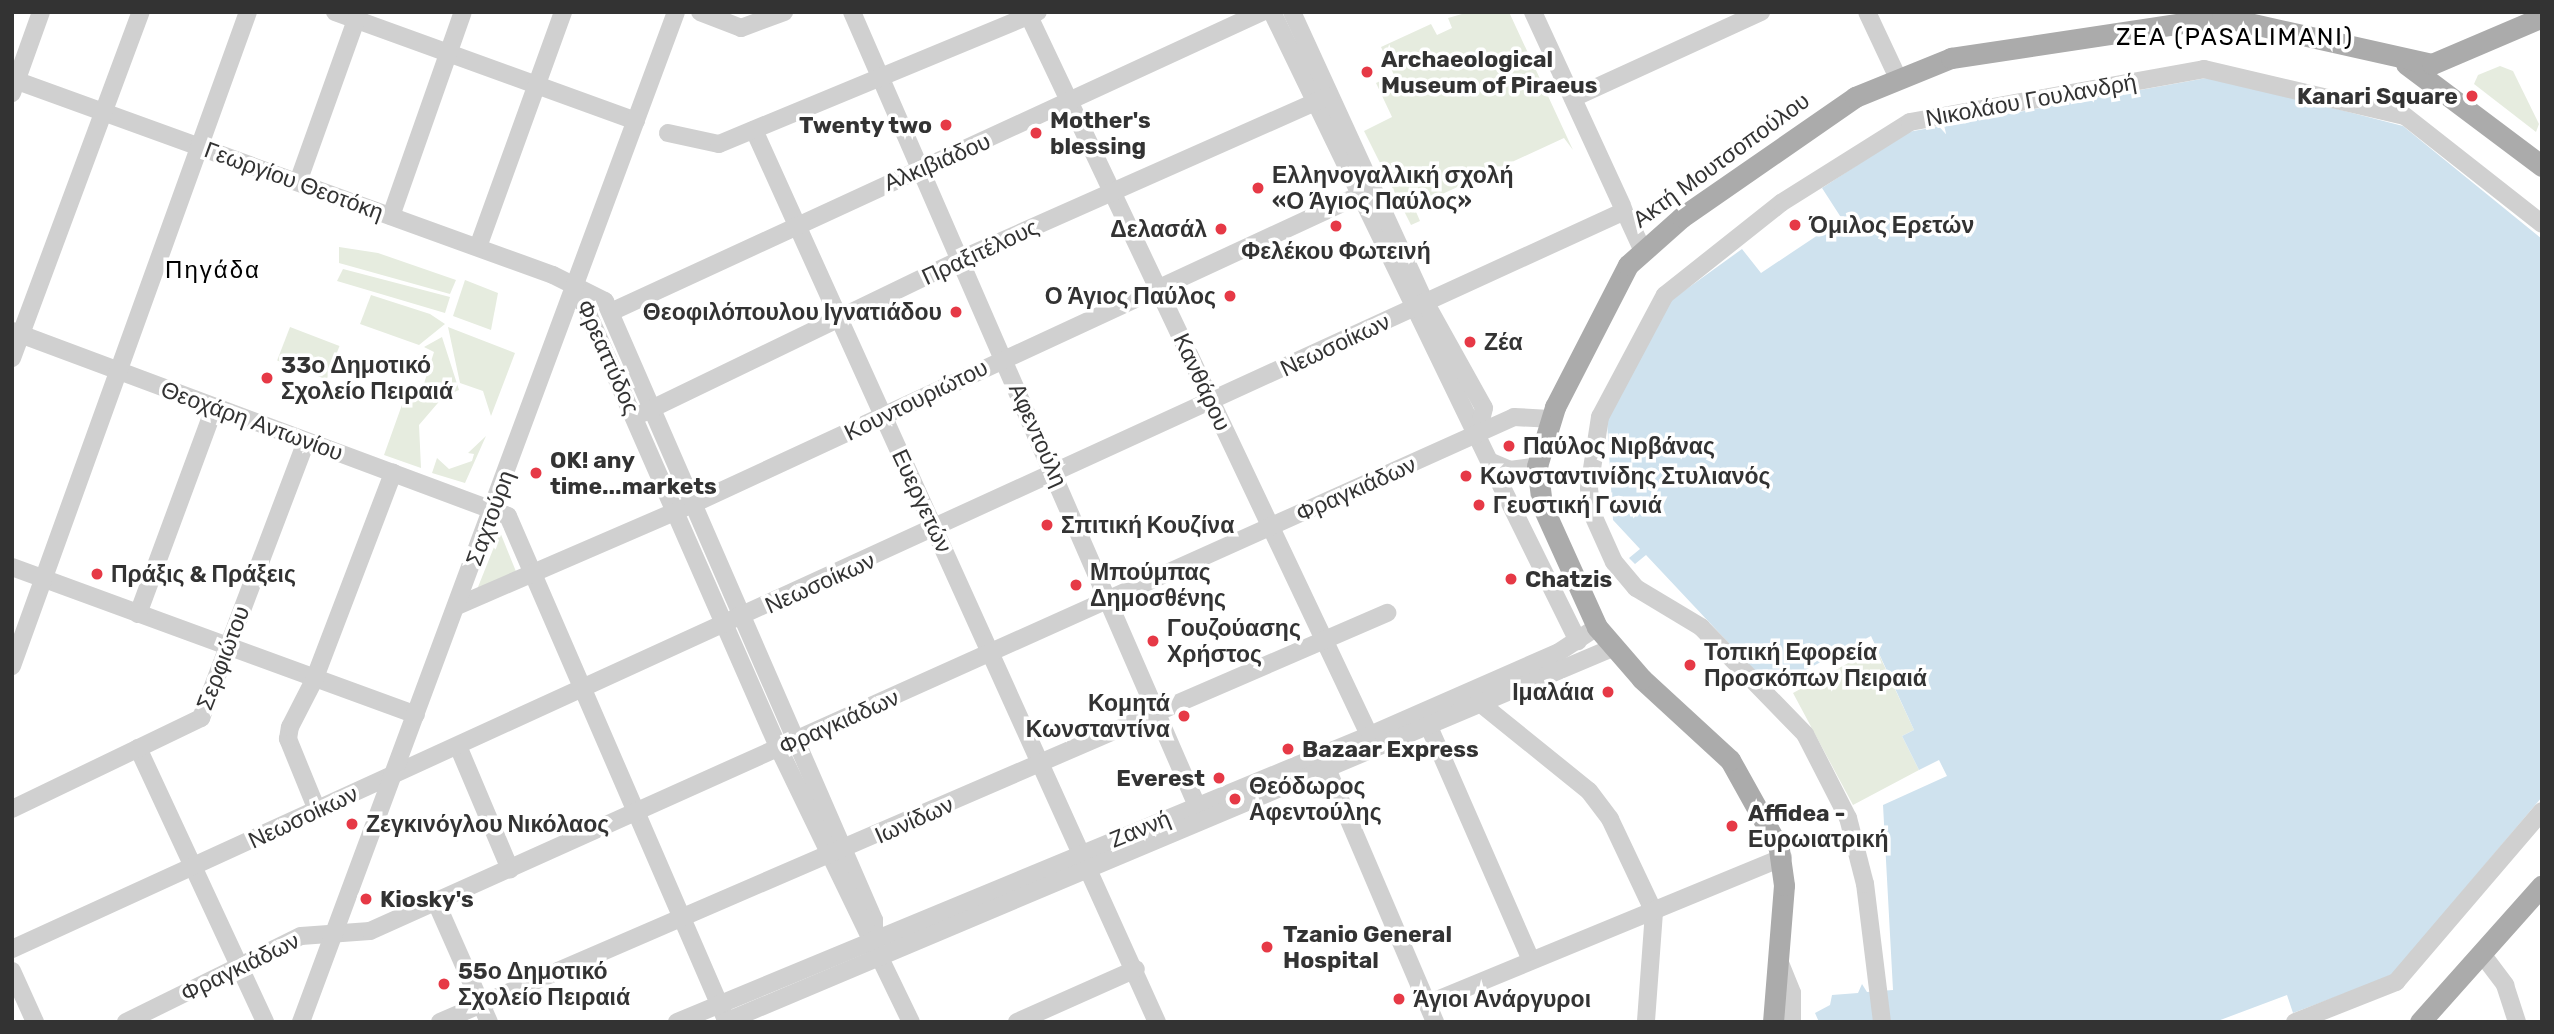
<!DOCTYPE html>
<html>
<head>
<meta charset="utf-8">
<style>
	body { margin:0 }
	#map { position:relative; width:2554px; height:1034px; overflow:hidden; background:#fff; font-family:Rubik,sans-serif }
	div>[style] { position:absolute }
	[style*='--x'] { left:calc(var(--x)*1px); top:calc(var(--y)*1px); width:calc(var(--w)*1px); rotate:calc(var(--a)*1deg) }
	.green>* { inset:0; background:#e6ecdf; transform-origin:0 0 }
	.water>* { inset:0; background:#cfe2ee }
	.minor>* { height:18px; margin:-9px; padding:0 9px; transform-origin:9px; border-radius:9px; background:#d0d0d0 }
	.major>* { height:21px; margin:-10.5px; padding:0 10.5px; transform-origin:10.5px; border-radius:10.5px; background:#ababab }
	.dots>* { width:19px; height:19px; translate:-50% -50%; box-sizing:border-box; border:4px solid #fff; border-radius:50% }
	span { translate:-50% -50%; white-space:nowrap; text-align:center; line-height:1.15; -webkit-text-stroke:7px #fff; paint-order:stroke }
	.poi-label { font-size:23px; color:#333; font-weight:700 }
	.left { translate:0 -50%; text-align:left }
	.right { translate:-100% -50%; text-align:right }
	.street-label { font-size:23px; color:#333 }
	.neighbourhood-label { font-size:24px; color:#000; letter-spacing:2px }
	.frame { position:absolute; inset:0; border:14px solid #333; pointer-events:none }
</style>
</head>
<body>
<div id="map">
	<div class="green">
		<div style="clip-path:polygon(1469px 12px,1509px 12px,1573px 150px,1564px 138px,1414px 207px,1420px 221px,1411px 225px,1364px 131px,1392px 117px,1376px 83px,1394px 75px,1381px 47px,1431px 24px,1437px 35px,1452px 28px,1448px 18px)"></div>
		<div style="clip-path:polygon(2500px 66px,2513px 71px,2539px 124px,2536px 132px,2474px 84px,2478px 75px)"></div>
		<div style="clip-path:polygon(339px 247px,378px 253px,456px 280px,450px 294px,339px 263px)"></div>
		<div style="clip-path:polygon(343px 269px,450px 297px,445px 313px,337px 281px)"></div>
		<div style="clip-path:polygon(465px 280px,498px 293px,491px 330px,453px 316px)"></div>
		<div style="clip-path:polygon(371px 295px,430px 314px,445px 324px,419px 345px,360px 324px)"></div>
		<div style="left:290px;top:327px;width:53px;height:36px;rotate:21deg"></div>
		<div style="clip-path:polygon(448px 327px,515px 353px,491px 416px,483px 391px,460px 383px)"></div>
		<div style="clip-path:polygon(442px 337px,459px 390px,443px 397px,419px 425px,421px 468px,384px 455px,408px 388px,421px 393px,434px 352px,424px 347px)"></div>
		<div style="clip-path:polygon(486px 436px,465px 483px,432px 473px,437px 458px,449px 469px,472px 461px,474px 454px,468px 453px)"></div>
		<div style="clip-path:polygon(500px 532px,517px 574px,476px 592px)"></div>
		<div style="clip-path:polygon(1876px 648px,1914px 730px,1902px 736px,1919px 770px,1853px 805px,1793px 693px)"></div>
	</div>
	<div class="water">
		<div style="clip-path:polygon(2212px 77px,2403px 126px,2542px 239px,2542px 797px,2391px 976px,2293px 1013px,2287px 995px,2215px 1022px,1819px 1022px,1815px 1013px,1830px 1005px,1832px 995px,1858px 993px,1862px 984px,1867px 992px,1893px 990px,1883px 805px,1947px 776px,1939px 760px,1919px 770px,1902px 736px,1914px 730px,1871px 636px,1771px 688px,1646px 555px,1635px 564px,1629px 558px,1640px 549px,1613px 520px,1607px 421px,1670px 301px,1742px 249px,1761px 273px,1842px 219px,1822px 188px,1908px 132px)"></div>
	</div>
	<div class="minor">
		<div style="--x:335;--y:12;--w:320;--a:19.9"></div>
		<div style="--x:700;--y:12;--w:44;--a:21.3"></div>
		<div style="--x:741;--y:28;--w:46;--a:-20.4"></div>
		<div style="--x:852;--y:12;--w:876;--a:66.51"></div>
		<div style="--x:1027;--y:12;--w:811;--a:64.67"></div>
		<div style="--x:1272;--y:12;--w:499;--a:64.2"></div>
		<div style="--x:1489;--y:461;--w:23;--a:23"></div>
		<div style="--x:1510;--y:470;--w:27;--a:-8"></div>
		<div style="--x:1292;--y:12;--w:319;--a:65.4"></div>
		<div style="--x:1425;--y:302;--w:121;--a:60.9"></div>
		<div style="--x:1484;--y:408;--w:25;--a:104"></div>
		<div style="--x:1533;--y:12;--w:261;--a:65.3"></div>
		<div style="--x:1867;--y:12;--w:71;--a:64.9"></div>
		<div style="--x:12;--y:79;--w:575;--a:19.92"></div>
		<div style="--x:553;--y:275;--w:58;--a:26.6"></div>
		<div style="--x:605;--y:301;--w:675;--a:66.51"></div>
		<div style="--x:874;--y:920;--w:19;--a:90"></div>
		<div style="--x:12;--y:93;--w:86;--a:-70.3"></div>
		<div style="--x:1573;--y:98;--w:207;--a:-24.6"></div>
		<div style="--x:754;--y:130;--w:979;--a:65.69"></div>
		<div style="--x:668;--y:133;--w:52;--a:12.2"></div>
		<div style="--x:719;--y:144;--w:345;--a:-22.5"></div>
		<div style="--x:298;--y:182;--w:181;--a:-70.3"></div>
		<div style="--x:391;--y:216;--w:216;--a:-70.6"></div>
		<div style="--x:478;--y:247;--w:250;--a:-70.1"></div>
		<div style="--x:575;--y:284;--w:508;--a:66.31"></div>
		<div style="--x:779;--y:749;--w:303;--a:64.2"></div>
		<div style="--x:613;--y:311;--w:715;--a:-24.74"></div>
		<div style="--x:12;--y:331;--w:529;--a:20.45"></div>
		<div style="--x:508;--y:516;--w:551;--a:66.6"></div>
		<div style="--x:12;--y:358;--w:369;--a:-69.6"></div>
		<div style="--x:643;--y:413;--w:353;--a:-25.8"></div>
		<div style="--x:961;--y:259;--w:402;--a:-23.9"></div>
		<div style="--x:1489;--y:461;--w:201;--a:63.7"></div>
		<div style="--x:12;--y:567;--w:430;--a:20.1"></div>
		<div style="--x:457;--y:606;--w:257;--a:-23.4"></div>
		<div style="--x:693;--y:504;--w:749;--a:-24.86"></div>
		<div style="--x:138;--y:614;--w:220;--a:-69.7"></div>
		<div style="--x:12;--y:666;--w:695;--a:-70.16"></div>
		<div style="--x:1475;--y:699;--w:146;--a:38.9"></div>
		<div style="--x:1589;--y:791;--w:35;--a:53"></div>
		<div style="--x:1610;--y:819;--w:103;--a:64.7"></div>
		<div style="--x:1654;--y:912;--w:110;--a:94.2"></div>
		<div style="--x:1430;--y:729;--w:252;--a:66.4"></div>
		<div style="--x:458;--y:746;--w:134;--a:67.1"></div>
		<div style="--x:138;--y:748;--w:302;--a:65.1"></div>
		<div style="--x:1328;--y:771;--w:273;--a:66.9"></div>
		<div style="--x:12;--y:809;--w:210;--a:-25.7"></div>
		<div style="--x:201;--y:718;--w:295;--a:-69.2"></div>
		<div style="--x:317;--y:810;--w:77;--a:-112.2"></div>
		<div style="--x:288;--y:739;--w:12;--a:-81"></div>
		<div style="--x:290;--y:727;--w:53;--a:-62.9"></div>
		<div style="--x:314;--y:680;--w:222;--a:-69.1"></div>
		<div style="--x:436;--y:902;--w:131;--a:66.2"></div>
		<div style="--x:12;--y:949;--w:1774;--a:-24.59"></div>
		<div style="--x:2482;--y:954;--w:39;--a:53"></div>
		<div style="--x:2505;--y:985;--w:39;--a:72"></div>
		<div style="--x:1780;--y:963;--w:32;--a:68"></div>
		<div style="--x:1792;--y:993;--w:29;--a:90"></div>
		<div style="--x:12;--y:971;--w:56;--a:65.7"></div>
		<div style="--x:1427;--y:1004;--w:385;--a:-22.4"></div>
		<div style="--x:126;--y:1022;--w:195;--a:-26.2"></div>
		<div style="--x:301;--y:936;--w:69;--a:-4.1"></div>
		<div style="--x:370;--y:931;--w:1254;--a:-24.19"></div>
		<div style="--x:1514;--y:417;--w:36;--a:3"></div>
		<div style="--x:301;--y:1022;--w:1077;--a:-69.63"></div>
		<div style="--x:440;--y:1022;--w:1032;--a:-23.36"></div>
		<div style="--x:677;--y:1022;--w:750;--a:-22.5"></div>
		<div style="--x:1370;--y:735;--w:206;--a:-23.7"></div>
		<div style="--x:1559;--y:652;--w:45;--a:-33.3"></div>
		<div style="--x:725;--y:1022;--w:963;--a:-22.86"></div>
		<div style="--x:1017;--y:1022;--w:130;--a:-24"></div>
		<div style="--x:1882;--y:1022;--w:139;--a:-97"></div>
		<div style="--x:1865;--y:884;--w:68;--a:-104.4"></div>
		<div style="--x:1848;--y:818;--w:94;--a:-117.1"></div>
		<div style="--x:1805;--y:734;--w:149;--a:-134.2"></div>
		<div style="--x:1701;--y:627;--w:76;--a:-149"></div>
		<div style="--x:1636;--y:588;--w:34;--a:-130"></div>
		<div style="--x:1614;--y:562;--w:54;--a:-114.2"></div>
		<div style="--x:1592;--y:513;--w:25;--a:-97"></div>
		<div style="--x:1589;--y:488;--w:72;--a:-81.2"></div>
		<div style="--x:1600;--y:417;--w:138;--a:-62"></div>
		<div style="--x:1665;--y:295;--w:148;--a:-38.4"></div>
		<div style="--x:1781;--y:203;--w:152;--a:-32.1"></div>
		<div style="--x:1910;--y:122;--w:299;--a:-10.2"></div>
		<div style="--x:2204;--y:69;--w:206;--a:13.2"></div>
		<div style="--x:2405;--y:116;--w:174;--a:38.2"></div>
		<div style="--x:2295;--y:1022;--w:109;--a:-21.6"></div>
		<div style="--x:2396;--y:982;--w:225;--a:-49.5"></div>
	</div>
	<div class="major">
		<div style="--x:2406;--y:64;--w:170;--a:36.9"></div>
		<div style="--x:1773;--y:1022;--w:137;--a:-85.4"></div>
		<div style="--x:1784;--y:885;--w:37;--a:-98"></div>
		<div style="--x:1779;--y:848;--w:101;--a:-119.1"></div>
		<div style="--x:1730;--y:760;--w:120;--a:-137.4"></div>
		<div style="--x:1642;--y:679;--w:69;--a:-130.9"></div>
		<div style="--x:1597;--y:627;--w:134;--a:-114.3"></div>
		<div style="--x:1542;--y:505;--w:39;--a:-97"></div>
		<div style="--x:1537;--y:466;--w:62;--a:-73"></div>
		<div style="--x:1555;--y:407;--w:160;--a:-62.8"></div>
		<div style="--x:1628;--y:265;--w:72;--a:-41.6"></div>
		<div style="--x:1682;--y:217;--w:211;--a:-34.7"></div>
		<div style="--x:1855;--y:97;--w:104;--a:-22.1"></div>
		<div style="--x:1951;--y:58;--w:274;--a:-8.6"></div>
		<div style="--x:2222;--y:17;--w:215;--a:12.6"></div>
		<div style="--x:2432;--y:64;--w:120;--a:-23.1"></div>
		<div style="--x:2420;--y:1022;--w:183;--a:-48.3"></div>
	</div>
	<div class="dots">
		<div style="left:1367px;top:72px;background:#e63946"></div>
		<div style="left:2472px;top:96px;background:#e63946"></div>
		<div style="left:946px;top:125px;background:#e63946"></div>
		<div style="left:1036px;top:133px;background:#e63946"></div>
		<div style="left:1258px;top:188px;background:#e63946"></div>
		<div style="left:1795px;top:225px;background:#e63946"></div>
		<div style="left:1336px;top:226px;background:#e63946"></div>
		<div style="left:1221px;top:229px;background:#e63946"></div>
		<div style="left:1230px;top:296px;background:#e63946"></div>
		<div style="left:956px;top:312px;background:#e63946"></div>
		<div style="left:1470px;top:342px;background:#e63946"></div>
		<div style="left:267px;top:378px;background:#e63946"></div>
		<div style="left:1509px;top:446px;background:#e63946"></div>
		<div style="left:536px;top:473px;background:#e63946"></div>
		<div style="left:1466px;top:476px;background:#e63946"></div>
		<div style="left:1479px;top:505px;background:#e63946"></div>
		<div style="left:1047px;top:525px;background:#e63946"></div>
		<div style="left:97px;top:574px;background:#e63946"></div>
		<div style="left:1511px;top:579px;background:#e63946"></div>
		<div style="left:1076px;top:585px;background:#e63946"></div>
		<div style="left:1153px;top:641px;background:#e63946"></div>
		<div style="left:1690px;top:665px;background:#e63946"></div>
		<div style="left:1608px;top:692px;background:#e63946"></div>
		<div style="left:1184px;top:716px;background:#e63946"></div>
		<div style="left:1288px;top:749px;background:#e63946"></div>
		<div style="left:1219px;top:778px;background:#e63946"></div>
		<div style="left:1235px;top:799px;background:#e63946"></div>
		<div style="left:352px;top:824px;background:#e63946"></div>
		<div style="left:1732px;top:826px;background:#e63946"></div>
		<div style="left:366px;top:899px;background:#e63946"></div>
		<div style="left:1267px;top:947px;background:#e63946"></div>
		<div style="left:444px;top:984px;background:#e63946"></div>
		<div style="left:1399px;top:999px;background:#e63946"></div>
	</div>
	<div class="poi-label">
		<span class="left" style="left:1381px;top:72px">Archaeological<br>Museum of Piraeus</span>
		<span class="right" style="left:2458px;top:96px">Kanari Square</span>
		<span class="left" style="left:1050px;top:133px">Mother's<br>blessing</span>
		<span class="right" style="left:932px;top:125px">Twenty two</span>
		<span class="left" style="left:1272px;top:188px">Ελληνογαλλική σχολή<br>«Ο Άγιος Παύλος»</span>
		<span class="left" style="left:1809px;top:225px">Όμιλος Ερετών</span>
		<span class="right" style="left:1207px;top:229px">Δελασάλ</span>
		<span style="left:1336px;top:251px">Φελέκου Φωτεινή</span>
		<span class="right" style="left:1216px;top:296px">Ο Άγιος Παύλος</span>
		<span class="right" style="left:942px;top:312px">Θεοφιλόπουλου Ιγνατιάδου</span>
		<span class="left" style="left:1484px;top:342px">Ζέα</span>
		<span class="left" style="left:281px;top:378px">33ο Δημοτικό<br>Σχολείο Πειραιά</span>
		<span class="left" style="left:1523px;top:446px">Παύλος Νιρβάνας</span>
		<span class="left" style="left:550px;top:473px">OK! any<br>time...markets</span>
		<span class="left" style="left:1480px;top:476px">Κωνσταντινίδης Στυλιανός</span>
		<span class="left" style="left:1493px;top:505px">Γευστική Γωνιά</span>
		<span class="left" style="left:1061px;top:525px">Σπιτική Κουζίνα</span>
		<span class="left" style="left:1090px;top:585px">Μπούμπας<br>Δημοσθένης</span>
		<span class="left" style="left:111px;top:574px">Πράξις &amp; Πράξεις</span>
		<span class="left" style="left:1525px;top:579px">Chatzis</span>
		<span class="left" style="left:1167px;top:641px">Γουζούασης<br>Χρήστος</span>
		<span class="left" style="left:1704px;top:665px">Τοπική Εφορεία<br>Προσκόπων Πειραιά</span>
		<span class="right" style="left:1594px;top:692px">Ιμαλάια</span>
		<span class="right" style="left:1170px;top:716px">Κομητά<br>Κωνσταντίνα</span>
		<span class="left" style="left:1302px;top:749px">Bazaar Express</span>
		<span class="right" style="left:1205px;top:778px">Everest</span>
		<span class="left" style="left:1249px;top:799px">Θεόδωρος<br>Αφεντούλης</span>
		<span class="left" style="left:1748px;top:826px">Affidea -<br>Ευρωιατρική</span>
		<span class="left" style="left:366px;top:824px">Ζεγκινόγλου Νικόλαος</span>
		<span class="left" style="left:380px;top:899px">Kiosky's</span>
		<span class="left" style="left:1283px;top:947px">Tzanio General<br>Hospital</span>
		<span class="left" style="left:458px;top:984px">55ο Δημοτικό<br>Σχολείο Πειραιά</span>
		<span class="left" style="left:1413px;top:999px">Άγιοι Ανάργυροι</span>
	</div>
	<div class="street-label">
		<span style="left:2031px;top:100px;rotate:-10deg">Νικολάου Γουλανδρή</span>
		<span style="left:1721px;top:160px;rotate:-36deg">Ακτή Μουτσοπούλου</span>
		<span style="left:937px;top:162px;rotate:-23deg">Αλκιβιάδου</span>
		<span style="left:294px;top:181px;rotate:20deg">Γεωργίου Θεοτόκη</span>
		<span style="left:980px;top:252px;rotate:-25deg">Πραξιτέλους</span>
		<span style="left:1335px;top:345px;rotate:-25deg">Νεωσοίκων</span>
		<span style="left:608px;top:357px;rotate:66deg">Φρεαττύδος</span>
		<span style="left:1202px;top:382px;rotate:65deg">Κανθάρου</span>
		<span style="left:916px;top:400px;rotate:-26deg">Κουντουριώτου</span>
		<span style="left:252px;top:421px;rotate:20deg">Θεοχάρη Αντωνίου</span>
		<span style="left:1038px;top:435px;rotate:66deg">Αφεντούλη</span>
		<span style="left:1356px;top:489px;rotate:-24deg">Φραγκιάδων</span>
		<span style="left:922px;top:501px;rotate:65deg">Ευεργετών</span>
		<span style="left:490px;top:518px;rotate:-70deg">Σαχτούρη</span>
		<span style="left:820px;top:583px;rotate:-24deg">Νεωσοίκων</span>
		<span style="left:223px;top:658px;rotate:-69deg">Σερφιώτου</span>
		<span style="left:839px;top:722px;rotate:-24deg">Φραγκιάδων</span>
		<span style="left:303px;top:817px;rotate:-25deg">Νεωσοίκων</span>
		<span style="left:914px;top:820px;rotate:-24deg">Ιωνίδων</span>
		<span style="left:1140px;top:829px;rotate:-22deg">Ζαννή</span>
		<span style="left:240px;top:967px;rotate:-26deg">Φραγκιάδων</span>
	</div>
	<div class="neighbourhood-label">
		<span style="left:2235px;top:38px">ZEA (PASALIMANI)</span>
		<span style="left:213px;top:271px">Πηγάδα</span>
	</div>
	<div class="frame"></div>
</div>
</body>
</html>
